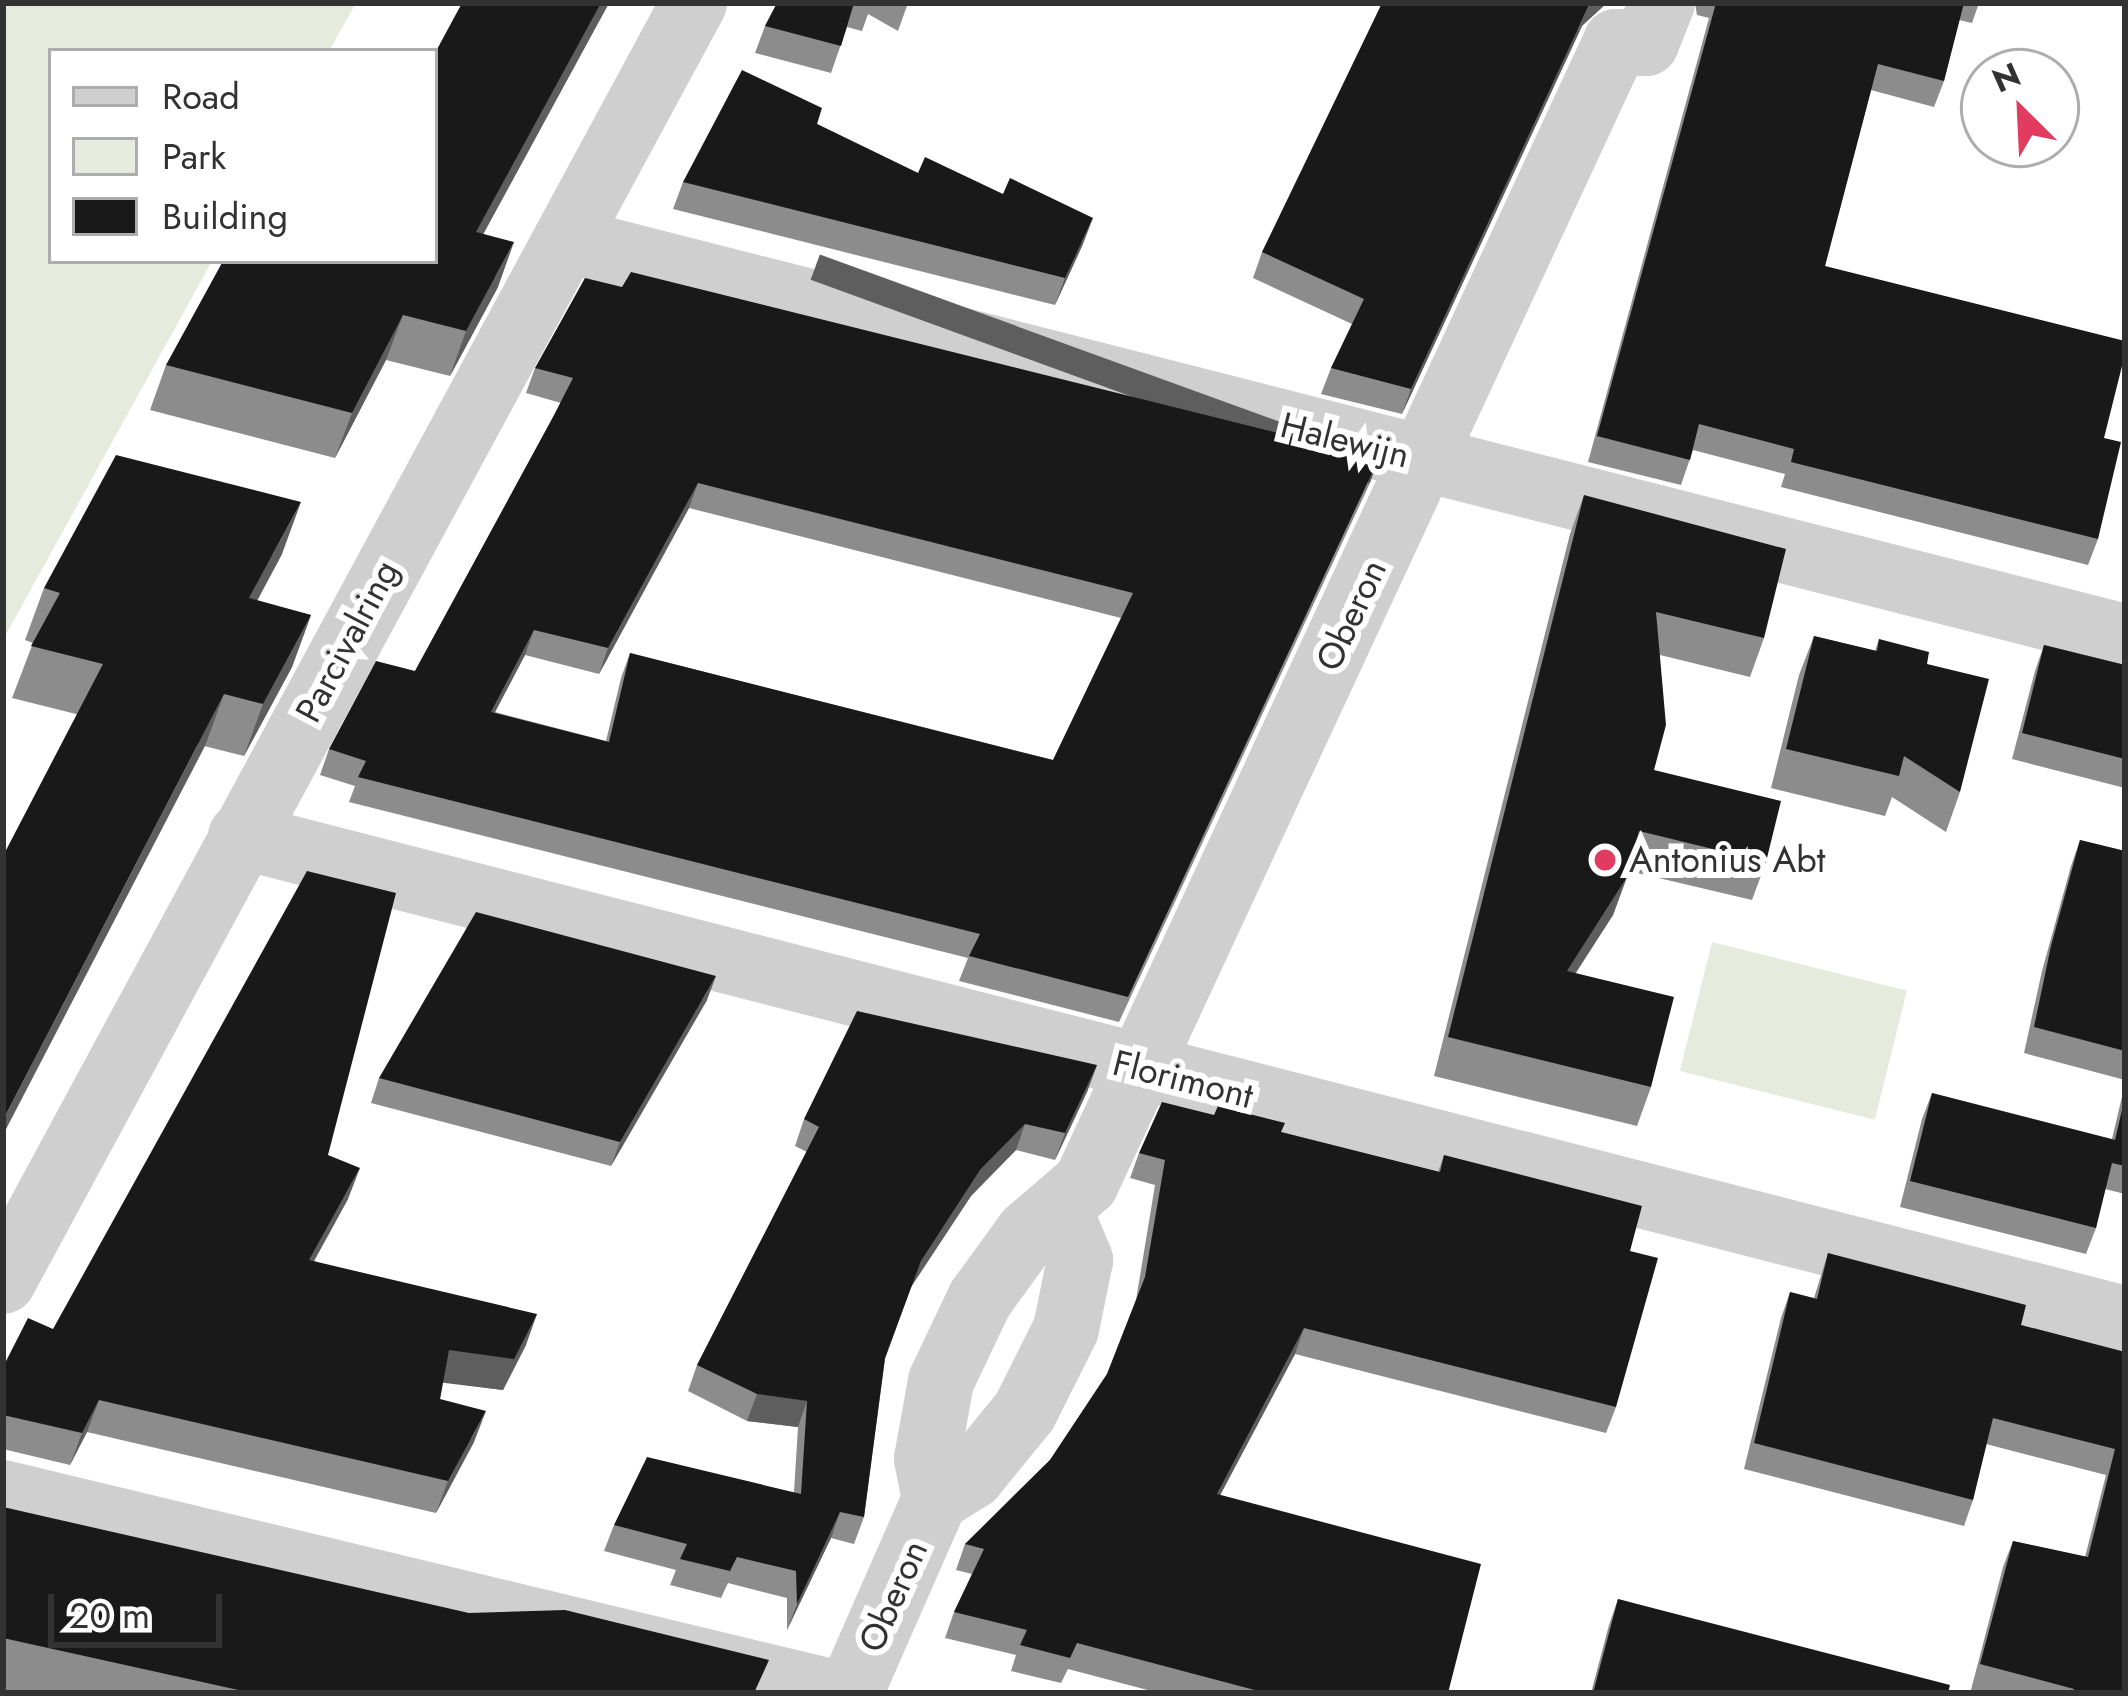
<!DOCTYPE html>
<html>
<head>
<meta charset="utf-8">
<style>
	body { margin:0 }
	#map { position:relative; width:2128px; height:1696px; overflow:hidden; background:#fff; font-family:Jost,sans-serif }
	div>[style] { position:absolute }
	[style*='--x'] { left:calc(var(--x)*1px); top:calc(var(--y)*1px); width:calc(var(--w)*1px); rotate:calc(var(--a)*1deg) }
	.green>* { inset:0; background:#e7ebde; transform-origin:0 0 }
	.minor>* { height:66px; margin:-33px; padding:0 33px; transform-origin:33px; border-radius:33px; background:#cfcfcf }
	.wall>* { inset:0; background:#8c8c8c }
	.shaded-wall>* { inset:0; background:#5e5e5e; transform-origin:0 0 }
	.building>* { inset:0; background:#191919 }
	.dots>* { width:33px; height:33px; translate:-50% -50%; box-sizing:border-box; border:6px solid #fff; border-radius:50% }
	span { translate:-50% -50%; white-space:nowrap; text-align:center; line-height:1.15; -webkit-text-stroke:12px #fff; paint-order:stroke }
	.street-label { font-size:36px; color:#323232 }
	.poi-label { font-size:36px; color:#323232 }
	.left { translate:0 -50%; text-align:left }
	.frame { position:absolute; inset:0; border:6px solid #323232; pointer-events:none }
	.legend { position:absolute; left:48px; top:48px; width:390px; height:216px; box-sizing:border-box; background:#fff; border:3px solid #adadad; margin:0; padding:15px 21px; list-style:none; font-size:36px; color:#323232 }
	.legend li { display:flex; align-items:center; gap:24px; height:60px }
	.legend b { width:60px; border:3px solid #adadad }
	.north { position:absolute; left:1960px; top:48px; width:120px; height:120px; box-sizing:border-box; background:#fff; border:3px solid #adadad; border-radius:50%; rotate:336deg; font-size:33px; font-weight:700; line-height:48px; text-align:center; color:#323232 }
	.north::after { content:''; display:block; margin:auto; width:42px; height:54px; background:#e23b60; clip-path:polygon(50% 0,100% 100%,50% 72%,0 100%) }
	.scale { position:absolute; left:48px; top:1594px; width:174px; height:54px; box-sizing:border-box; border:6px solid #323232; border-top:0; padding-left:15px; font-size:36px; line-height:42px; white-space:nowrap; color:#323232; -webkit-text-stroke:9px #fff; paint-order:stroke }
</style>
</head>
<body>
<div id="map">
	<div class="green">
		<div style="clip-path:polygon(3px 3px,356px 3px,329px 51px,51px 51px,51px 261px,212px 261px,3px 640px)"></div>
		<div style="left:1712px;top:942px;width:201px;height:133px;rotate:14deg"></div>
	</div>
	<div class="minor">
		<div style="--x:566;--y:240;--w:1609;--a:14.29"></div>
		<div style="--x:241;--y:836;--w:1945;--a:14.38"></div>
		<div style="--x:1028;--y:1233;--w:77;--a:-40.8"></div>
		<div style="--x:1086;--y:1183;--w:1258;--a:-65.08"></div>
		<div style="--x:1616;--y:42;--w:30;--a:2"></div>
		<div style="--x:1646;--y:43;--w:43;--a:-68.2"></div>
		<div style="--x:3;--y:1281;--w:1453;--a:-61.6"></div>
		<div style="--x:3;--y:1493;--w:856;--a:13.52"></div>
		<div style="--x:850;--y:1693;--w:212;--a:-66.3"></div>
		<div style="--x:935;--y:1499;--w:41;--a:-101.3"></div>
		<div style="--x:927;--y:1459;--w:79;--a:-79.8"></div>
		<div style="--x:941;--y:1381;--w:91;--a:-64.6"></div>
		<div style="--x:980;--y:1299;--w:82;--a:-54"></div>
		<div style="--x:1028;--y:1233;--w:39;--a:-6"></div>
		<div style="--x:1067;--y:1229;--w:34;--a:67"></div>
		<div style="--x:1080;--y:1260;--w:70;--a:101.5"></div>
		<div style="--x:1066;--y:1329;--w:92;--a:116.6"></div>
		<div style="--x:1025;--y:1411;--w:84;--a:129.2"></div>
		<div style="--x:972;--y:1476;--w:44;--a:148.1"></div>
	</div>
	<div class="wall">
		<div style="clip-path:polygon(462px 3px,609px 3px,483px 234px,498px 287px,450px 376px,386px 360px,335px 458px,150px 410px,166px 365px,435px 261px)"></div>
		<div style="clip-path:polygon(777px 3px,908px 3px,898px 31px,868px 14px,862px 31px,847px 27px,831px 73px,755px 53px,765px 26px)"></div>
		<div style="clip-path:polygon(1695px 3px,1979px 3px,1972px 23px,1959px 20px,1944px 81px,1934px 107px,1871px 90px,1825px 266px,2104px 438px,2098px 539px,2088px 565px,1781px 487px,1785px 474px,1693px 450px,1681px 485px,1588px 462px,1709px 18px,1697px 15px)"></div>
		<div style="clip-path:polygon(1582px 26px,1402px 414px,1321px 394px,1331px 368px,1352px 324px,1253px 278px,1262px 252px)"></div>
		<div style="clip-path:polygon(817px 124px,918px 173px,1083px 244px,1055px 305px,673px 209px,683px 182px)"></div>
		<div style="clip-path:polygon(evenodd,622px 287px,1379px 458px,1370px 483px,1119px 1022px,959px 981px,968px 958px,349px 802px,355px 786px,320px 775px,329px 749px,415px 671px,561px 403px,526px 393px,535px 368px,622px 287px,689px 508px,1121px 618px,1053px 760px,630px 653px,621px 678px,606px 741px,495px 712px,525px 655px,599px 674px,689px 508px)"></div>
		<div style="clip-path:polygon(1584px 495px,1764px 638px,1750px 677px,1660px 655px,1654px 770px,1766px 862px,1752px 900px,1629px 871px,1613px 915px,1576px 973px,1651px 1087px,1637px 1126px,1434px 1076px,1570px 534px)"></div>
		<div style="clip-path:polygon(282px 554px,257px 601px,311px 615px,292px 667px,244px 756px,12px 698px,33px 643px,25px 640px,44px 588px)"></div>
		<div style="clip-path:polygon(1814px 636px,1875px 651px,1879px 639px,1927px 664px,1960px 792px,1946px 832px,1892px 797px,1885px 816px,1771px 788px,1799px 675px)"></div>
		<div style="clip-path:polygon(2044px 645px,2125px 665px,2125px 788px,2012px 759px,2035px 671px)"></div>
		<div style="clip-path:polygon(2080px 840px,2125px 851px,2125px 1080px,2024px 1053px,2042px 971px,2071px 866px)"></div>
		<div style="clip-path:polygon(707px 1000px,611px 1166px,371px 1103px,379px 1078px)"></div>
		<div style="clip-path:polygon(1097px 1065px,1087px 1092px,1055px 1160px,1016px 1150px,971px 1196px,911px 1287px,885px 1359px,864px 1517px,854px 1544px,831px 1538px,787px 1630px,787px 1598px,728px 1583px,721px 1598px,670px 1585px,676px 1570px,604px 1551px,614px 1525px,794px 1492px,798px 1427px,747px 1421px,688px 1391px,697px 1365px,807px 1152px,795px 1146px,804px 1119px)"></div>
		<div style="clip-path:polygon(2125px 1084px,2125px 1194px,2105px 1189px,2096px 1228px,2086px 1254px,1900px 1207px,1922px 1119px,1932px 1093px,2112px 1139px)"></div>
		<div style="clip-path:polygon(1214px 1115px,1438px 1172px,1444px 1155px,1630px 1251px,1616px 1407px,1606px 1433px,1295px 1354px,1220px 1495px,1448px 1693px,1159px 1693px,1068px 1669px,1061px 1683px,1011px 1671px,1016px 1655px,945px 1638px,954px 1612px,972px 1574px,956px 1570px,965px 1544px,1050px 1460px,1107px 1374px,1136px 1300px,1155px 1185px,1130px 1178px,1139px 1153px)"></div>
		<div style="clip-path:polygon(328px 1155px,348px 1199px,314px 1261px,526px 1345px,503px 1390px,443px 1382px,440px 1399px,474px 1442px,436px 1513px,87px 1432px,70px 1465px,3px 1449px,3px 1367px,53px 1329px)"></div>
		<div style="clip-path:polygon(1828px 1253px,2021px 1325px,2125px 1352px,2125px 1693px,1983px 1693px,1971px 1690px,2003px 1567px,2013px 1541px,2085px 1557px,2106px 1475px,1986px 1444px,1973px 1500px,1964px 1526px,1744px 1469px,1781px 1318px,1790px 1292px,1814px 1298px)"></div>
		<div style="clip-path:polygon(3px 1507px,757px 1693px,3px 1693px)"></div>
		<div style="clip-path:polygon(1618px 1599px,1948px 1693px,1591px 1693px,1609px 1625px)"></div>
	</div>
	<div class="shaded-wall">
		<div style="clip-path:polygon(601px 3px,609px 3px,460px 277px,476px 232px)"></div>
		<div style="clip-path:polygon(1590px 3px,1607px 3px,1582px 26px,1402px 414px,1411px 389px)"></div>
		<div style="clip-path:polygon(1093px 218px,1083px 244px,1055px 305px,1065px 278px)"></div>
		<div style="clip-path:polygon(514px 242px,498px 287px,450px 376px,466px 331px)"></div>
		<div style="clip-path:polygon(403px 315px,386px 360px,335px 458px,352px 413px)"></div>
		<div style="left:1379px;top:458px;width:27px;height:595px;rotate:110deg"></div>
		<div style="clip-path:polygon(698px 483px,689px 508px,599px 674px,608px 648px)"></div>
		<div style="clip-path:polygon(301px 502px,282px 554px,230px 651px,249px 598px)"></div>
		<div style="clip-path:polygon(311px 615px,292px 667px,244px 756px,263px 704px)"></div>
		<div style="clip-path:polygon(534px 630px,525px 655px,482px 737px,491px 712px)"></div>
		<div style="clip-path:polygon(224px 694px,205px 746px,3px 1135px,3px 1120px)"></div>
		<div style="clip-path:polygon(1627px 877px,1613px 915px,1552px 1009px,1567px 971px)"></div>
		<div style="clip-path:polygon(716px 976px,707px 1000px,611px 1166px,620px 1142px)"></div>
		<div style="clip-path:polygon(1097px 1065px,1087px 1092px,1055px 1160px,1065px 1133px)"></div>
		<div style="clip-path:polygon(1025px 1124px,1016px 1150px,971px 1196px,911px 1287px,921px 1261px,980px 1170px)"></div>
		<div style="clip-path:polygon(360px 1168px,348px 1199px,297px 1292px,309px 1260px)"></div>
		<div style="clip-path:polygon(537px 1314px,526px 1345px,503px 1390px,437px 1382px,449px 1350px)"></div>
		<div style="clip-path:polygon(1304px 1328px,1295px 1354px,1207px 1520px,1217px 1494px)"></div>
		<div style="clip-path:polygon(757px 1394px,807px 1401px,798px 1427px,747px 1421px)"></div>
		<div style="clip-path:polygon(99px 1400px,87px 1432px,70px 1465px,82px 1433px)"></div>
		<div style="clip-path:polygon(486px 1411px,474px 1442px,436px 1513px,448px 1481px)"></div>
		<div style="clip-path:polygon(840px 1512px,831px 1538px,787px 1630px,797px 1604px)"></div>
	</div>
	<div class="building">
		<div style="clip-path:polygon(462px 3px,601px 3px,476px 232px,514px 242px,466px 331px,403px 315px,352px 413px,166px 365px,223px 261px,435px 261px,435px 53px)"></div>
		<div style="clip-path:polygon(777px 3px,854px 3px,841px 46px,765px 26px)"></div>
		<div style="clip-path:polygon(1382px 3px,1590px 3px,1411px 389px,1331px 368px,1364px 299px,1262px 252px)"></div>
		<div style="clip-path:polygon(1716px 3px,1964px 3px,1944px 81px,1878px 64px,1825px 266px,2125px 341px,2125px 354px,2104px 438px,2121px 442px,2098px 539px,1791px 462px,1794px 449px,1699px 424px,1690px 460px,1597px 436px)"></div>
		<div style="clip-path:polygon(742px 70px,822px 108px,817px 124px,918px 173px,925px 157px,1003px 194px,1010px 178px,1093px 218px,1065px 278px,683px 182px)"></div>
		<div style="clip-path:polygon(evenodd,631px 272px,1379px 458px,1128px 997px,969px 956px,980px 934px,358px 777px,366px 761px,329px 749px,376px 661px,415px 671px,553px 417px,573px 378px,535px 368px,585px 278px,622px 287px,631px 272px,698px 483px,1133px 593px,1053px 760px,630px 653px,609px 742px,491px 712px,534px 630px,608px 648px,698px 483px)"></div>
		<div style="clip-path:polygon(116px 455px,301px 502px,249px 598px,311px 615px,263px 704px,224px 694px,3px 1120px,3px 856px,103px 664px,31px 646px,60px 593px,44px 588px)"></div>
		<div style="clip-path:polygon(1584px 495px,1786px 549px,1764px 638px,1656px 612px,1666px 725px,1654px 770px,1781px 801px,1766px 862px,1639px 831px,1627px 877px,1567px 971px,1674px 997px,1651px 1087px,1448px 1037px)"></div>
		<div style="clip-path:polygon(1814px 636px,1877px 651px,1879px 639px,1929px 652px,1927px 664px,1989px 679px,1960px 792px,1904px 756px,1899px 776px,1786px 749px)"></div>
		<div style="clip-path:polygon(2044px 645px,2125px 665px,2125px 759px,2022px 733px)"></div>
		<div style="clip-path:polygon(2080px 840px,2125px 851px,2125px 1051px,2034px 1027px,2051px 946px)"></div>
		<div style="clip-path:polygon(307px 871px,396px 893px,328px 1155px,360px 1168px,309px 1260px,537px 1314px,514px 1359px,449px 1350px,440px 1399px,486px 1411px,448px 1481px,99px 1400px,82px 1433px,3px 1415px,3px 1367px,28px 1318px,53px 1329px)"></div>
		<div style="clip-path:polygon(476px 912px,716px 976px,620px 1142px,379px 1078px)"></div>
		<div style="clip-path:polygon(857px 1011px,1097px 1065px,1065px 1133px,1025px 1124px,980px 1170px,921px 1261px,885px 1358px,864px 1517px,840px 1512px,797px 1604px,796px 1571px,737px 1557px,730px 1571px,680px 1559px,687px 1544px,614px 1525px,647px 1457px,801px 1494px,807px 1401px,757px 1394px,697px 1365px,819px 1127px,804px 1119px)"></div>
		<div style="clip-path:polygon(1932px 1093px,2115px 1140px,2125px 1097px,2125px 1166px,2112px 1163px,2096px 1228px,1910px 1181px)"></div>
		<div style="clip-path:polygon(1162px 1102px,1214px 1115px,1218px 1106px,1285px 1123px,1281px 1132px,1440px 1172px,1444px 1155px,1642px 1206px,1630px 1251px,1658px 1258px,1616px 1407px,1304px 1328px,1217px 1494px,1481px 1564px,1448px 1693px,1266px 1693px,1077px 1643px,1070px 1658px,1020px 1645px,1027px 1630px,954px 1612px,984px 1549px,965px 1544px,1050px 1460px,1107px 1374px,1145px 1277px,1165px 1160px,1139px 1153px)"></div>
		<div style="clip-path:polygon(1828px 1253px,2026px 1305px,2021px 1325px,2125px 1352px,2125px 1693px,2073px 1693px,2074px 1689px,1980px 1664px,2013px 1541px,2088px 1557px,2115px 1449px,1993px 1418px,1973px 1500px,1754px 1443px,1790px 1292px,1817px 1299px)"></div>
		<div style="clip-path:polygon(3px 1507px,469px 1613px,565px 1610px,769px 1660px,754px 1693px,252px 1693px,3px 1638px)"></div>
		<div style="clip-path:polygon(1618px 1599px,1950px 1685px,1948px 1693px,1593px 1693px)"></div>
	</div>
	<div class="dots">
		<div style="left:1605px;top:860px;background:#e23b60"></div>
	</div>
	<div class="street-label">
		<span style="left:1345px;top:440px;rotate:14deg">Halewijn</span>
		<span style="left:1351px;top:615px;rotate:-65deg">Oberon</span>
		<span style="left:347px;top:641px;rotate:-62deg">Parcivalring</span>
		<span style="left:1183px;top:1079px;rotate:14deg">Florimont</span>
		<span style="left:893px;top:1596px;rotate:-66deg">Oberon</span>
	</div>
	<div class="poi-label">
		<span class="left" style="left:1629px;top:860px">Antonius Abt</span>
	</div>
	<div class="frame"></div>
	<ul class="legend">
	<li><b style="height:15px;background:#cfcfcf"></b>Road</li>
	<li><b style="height:33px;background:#e7ebde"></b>Park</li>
	<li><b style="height:33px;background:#191919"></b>Building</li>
	</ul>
	<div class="north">N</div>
	<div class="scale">20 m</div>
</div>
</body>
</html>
